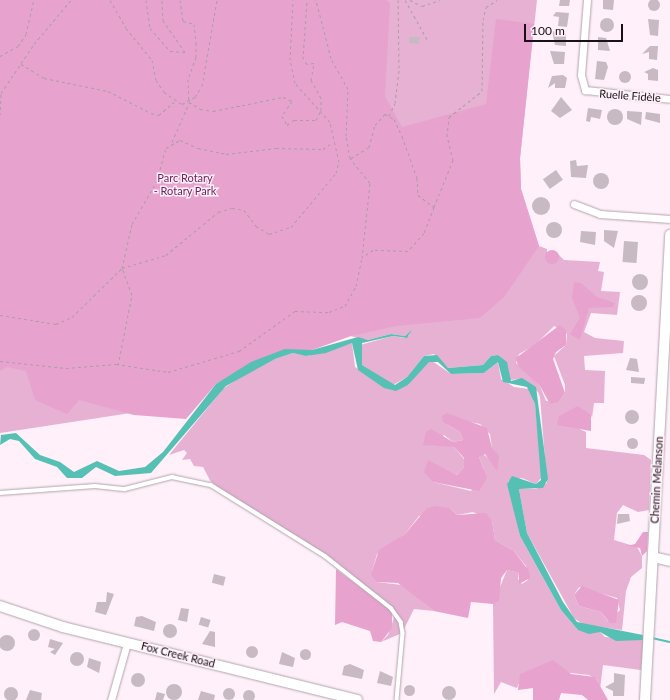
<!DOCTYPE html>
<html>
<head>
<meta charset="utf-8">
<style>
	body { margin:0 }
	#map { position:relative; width:670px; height:700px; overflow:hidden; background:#fff0f9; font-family:Lato,sans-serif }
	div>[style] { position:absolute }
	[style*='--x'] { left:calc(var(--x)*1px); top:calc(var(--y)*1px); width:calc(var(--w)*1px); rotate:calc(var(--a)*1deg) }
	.green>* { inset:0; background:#e7b1d3 }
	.forest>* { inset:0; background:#e7a2ce }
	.round { border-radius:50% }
	.water>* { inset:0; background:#57c0b4 }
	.stream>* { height:2px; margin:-1px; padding:0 1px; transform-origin:1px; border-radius:1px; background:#57c0b4 }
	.building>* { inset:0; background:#c8bac2; transform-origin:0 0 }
	.path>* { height:1px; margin-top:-0.5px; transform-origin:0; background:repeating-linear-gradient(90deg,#a99ea4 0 3px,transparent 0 6px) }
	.roads { filter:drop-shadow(0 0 1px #b2a4ad) drop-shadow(0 0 1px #b2a4ad) }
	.lane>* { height:3.5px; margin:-1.75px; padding:0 1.75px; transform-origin:1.75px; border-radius:1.75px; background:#fff }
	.street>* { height:7px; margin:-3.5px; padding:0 3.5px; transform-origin:3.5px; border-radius:3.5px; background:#fff }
	.secondary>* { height:10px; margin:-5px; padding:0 5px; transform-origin:5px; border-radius:5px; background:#fff }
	span { translate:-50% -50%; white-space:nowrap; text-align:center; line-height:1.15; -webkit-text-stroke:3px #fff0f9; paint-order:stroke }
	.street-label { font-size:11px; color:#171215 }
	.park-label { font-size:11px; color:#72235b }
	.scale { position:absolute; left:524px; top:24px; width:99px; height:18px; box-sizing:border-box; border:2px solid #171215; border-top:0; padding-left:5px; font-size:12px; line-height:14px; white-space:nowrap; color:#171215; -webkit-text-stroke:3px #fff0f9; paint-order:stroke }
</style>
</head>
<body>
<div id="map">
	<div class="green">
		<div style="clip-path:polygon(evenodd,0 0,537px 0,520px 158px,521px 189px,539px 246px,547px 249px,547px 262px,558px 254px,564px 260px,600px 262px,598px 271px,604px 272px,601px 291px,620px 292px,617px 315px,591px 313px,584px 332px,595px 338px,624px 341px,623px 353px,584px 356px,585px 370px,605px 371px,604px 403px,594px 403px,592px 418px,591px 415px,561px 425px,569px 424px,586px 432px,586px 448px,644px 455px,651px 460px,649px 510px,638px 512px,623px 505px,617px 513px,614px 540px,637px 547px,642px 556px,642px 568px,631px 577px,626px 591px,622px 630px,584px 625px,574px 618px,527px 533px,519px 489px,536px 489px,547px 483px,540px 397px,538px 392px,519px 379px,510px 380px,507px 365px,498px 355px,491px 356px,483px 365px,448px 368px,434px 354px,424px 356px,407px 377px,393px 385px,362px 365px,360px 345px,393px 336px,404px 338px,409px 336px,410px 332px,405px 336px,391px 334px,368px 340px,350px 336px,289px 347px,242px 361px,170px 407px,0 433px,0 0,554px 326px,567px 334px,566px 345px,554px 356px,565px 385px,565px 393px,559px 402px,546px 401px,540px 386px,516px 363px,519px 354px,535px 345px,554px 326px,0 0,579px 587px,617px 598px,620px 610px,608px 621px,601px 612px,579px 606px,574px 595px,579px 587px)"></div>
		<div style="clip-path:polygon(evenodd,352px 343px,355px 367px,392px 390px,408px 385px,425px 363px,432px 361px,451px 374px,484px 373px,498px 362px,501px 379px,514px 387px,529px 389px,535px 404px,542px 477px,536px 484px,522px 478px,508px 481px,520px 536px,561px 610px,578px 630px,600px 632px,605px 637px,644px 640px,641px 670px,603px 665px,600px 689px,597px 680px,589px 675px,534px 669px,523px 673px,517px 688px,501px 682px,494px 694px,493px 604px,507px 570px,519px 573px,518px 579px,522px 584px,528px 580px,526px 566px,514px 551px,495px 540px,492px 521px,473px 512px,457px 515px,450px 508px,419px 516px,405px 534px,377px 554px,372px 571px,376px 582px,402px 585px,434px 611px,414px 609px,402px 633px,381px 642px,388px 635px,394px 618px,389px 604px,336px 563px,262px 518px,211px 482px,203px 467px,194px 466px,190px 459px,182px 460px,187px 453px,184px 450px,169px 455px,223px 389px,257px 365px,293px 353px,308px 356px,352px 343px,465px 421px,480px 424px,490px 434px,492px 448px,488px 458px,482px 453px,479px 457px,484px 470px,471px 491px,433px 482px,438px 466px,457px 475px,464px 467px,464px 459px,454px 447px,442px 443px,433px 446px,444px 435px,453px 442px,463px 440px,460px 432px,448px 425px,465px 421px)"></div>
	</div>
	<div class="forest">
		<div style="clip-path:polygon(0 0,386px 0,390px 3px,385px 96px,402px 127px,486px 104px,496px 19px,534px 24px,520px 158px,521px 189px,539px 246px,504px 297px,480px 318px,396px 326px,351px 336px,312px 350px,275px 353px,216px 384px,186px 419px,134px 415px,79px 400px,67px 414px,35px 400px,26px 371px,7px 367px,0 371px)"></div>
		<div class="round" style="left:545px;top:250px;width:14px;height:14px"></div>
		<div style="clip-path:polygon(574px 282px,581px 283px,597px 297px,615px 303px,613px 307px,589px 308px,580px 340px,570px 334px,580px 318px,572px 298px)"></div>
		<div style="clip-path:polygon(560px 325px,566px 330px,566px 345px,556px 352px,553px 359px,565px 393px,559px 402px,550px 404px,540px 386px,518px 366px,516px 358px)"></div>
		<div style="clip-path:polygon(578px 406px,591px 415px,591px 431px,557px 425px,559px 416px)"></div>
		<div style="clip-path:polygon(447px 413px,487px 428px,492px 448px,499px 456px,497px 471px,485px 454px,479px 457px,487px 478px,479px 491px,433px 482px,424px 472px,428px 460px,457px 475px,464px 467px,464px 458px,454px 447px,423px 445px,426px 432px,431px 429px,453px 442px,463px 440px,460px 432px,443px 422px,442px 416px)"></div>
		<div style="clip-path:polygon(435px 506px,450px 508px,457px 515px,486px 513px,492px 521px,495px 540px,514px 551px,529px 571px,530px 578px,519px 584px,519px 573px,507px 570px,501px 578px,499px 601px,493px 604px,471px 602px,468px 618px,434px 611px,398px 583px,376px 582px,371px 574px,379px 550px,405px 534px,427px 508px)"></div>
		<div style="clip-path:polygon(643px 532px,648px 532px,647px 551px,642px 556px,640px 548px,627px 546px,635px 544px)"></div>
		<div style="clip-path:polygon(336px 569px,392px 611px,392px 628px,381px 642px,373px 641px,370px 631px,342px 622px,335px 625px)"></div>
		<div style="clip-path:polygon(582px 586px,619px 600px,616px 623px,610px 623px,601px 612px,579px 606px,574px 595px)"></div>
		<div style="clip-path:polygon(553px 660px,571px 674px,595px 677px,608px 700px,588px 700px,582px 695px,561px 693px,559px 700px,533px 700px,533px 688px,518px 690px,520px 674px)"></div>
	</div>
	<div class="water">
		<div style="clip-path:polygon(412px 330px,407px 338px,393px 336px,362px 343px,362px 365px,395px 385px,407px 377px,424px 356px,437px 355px,448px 368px,483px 365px,491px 356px,498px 355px,507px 362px,511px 381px,522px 378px,536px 387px,548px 479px,543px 488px,519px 489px,527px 533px,563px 602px,577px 622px,643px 635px,643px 640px,616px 641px,600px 632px,589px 634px,578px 630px,561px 610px,520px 536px,507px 484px,512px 476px,536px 484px,541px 480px,535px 404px,527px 387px,503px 382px,498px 362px,484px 373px,451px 374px,438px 362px,429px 362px,408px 385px,396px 391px,384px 388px,358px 370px,352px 343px,326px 353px,306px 356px,293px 353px,275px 359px,226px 386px,151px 473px,115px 476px,96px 467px,82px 478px,67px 478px,57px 467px,35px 459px,19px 441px,10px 439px,0 445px,1px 435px,16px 433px,40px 455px,60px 462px,74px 472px,97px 461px,119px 471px,145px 467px,163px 452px,216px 384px,251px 362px,285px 349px,312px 350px,358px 337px,368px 340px,391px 334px,405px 336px)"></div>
	</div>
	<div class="stream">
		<div style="--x:652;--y:638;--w:18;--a:13"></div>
	</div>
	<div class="building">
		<div class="round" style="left:648px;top:-1px;width:12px;height:12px"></div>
		<div style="clip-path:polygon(560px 0,570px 0,569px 6px,559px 6px)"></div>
		<div style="clip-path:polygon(603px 0,614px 0,613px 10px,603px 9px)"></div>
		<div style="clip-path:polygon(556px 12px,569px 13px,567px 27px,558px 26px,559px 17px,553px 16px)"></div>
		<div class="round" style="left:600px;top:18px;width:14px;height:14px"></div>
		<div style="clip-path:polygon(648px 19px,659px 20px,658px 36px,650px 35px)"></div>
		<div style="clip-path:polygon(552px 31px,566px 34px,566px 46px,555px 45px)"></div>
		<div style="clip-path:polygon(409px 37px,420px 37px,419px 44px,409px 43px)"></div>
		<div style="clip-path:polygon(598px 37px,606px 38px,610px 51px,598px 50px)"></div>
		<div style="clip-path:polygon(650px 46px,658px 46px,657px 60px,649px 59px,649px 52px,642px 54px)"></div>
		<div style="clip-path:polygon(550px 51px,565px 52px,564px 64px,554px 64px)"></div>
		<div style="clip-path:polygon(597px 61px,606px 62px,608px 67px,604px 80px,595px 79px)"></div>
		<div style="clip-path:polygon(653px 68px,658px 70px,658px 81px,648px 80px,648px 74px,644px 72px)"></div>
		<div class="round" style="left:619px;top:71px;width:12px;height:12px"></div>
		<div style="clip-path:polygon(563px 75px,567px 78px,565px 88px,555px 88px,555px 83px,548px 88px,552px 76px)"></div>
		<div style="clip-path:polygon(561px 97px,572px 110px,560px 118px,551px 111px)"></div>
		<div style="clip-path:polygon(588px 108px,602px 110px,600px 119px,591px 117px,590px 122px,586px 121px)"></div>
		<div class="round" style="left:607px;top:109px;width:16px;height:16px"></div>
		<div style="clip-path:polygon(627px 111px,642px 112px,641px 125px,627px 119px)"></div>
		<div style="clip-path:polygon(646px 112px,660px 114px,660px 123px,645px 119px)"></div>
		<div style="clip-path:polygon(576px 160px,577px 166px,588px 165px,586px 178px,571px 177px,570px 161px)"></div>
		<div style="left:556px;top:170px;width:12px;height:16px;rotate:55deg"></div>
		<div class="round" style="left:593px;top:173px;width:16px;height:16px"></div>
		<div class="round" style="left:532px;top:197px;width:18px;height:18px"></div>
		<div class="round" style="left:546px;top:222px;width:16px;height:16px"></div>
		<div style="clip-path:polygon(604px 230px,618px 231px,614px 248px,604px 241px)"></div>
		<div style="clip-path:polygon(581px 231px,596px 232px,595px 245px,580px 242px)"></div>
		<div style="left:624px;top:241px;width:14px;height:21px;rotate:4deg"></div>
		<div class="round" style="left:632px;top:274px;width:16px;height:16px"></div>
		<div class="round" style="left:631px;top:295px;width:16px;height:16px"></div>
		<div style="clip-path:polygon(630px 358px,637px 359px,639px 372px,626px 370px)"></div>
		<div style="clip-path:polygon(631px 377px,645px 378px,645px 379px,644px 384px,631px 383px)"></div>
		<div class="round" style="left:625px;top:410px;width:14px;height:14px"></div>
		<div class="round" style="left:626.5px;top:437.5px;width:11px;height:11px"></div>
		<div style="clip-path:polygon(618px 514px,629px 514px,630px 521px,617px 524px)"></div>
		<div style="left:214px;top:574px;width:12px;height:9px;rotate:14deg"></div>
		<div style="clip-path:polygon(107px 592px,114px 594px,106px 615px,95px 612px,97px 602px,106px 602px)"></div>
		<div style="clip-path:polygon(181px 608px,189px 609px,187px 622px,178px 620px)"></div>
		<div style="clip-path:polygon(142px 616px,156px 622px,154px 631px,134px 626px,136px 617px)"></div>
		<div style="left:201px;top:617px;width:10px;height:8px;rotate:17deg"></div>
		<div class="round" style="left:163px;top:624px;width:14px;height:14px"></div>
		<div class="round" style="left:28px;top:629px;width:12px;height:12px"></div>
		<div style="clip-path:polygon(210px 631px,215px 632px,215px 647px,202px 644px)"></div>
		<div class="round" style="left:-1px;top:635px;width:16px;height:16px"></div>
		<div style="clip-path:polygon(50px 639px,63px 643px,55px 655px,50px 652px,55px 649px,48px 647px)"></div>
		<div class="round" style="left:246px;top:646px;width:12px;height:12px"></div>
		<div class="round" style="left:299.5px;top:648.5px;width:11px;height:11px"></div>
		<div style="clip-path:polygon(282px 652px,295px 658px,293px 667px,279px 664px)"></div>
		<div class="round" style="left:70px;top:652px;width:14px;height:14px"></div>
		<div style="clip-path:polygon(89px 658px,101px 662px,99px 673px,87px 667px)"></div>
		<div style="clip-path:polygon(350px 664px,364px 670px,362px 679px,342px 675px,344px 666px)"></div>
		<div style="clip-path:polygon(380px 671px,393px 677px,391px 686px,377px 683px)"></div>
		<div style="clip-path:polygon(614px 673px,625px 675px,624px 696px,613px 696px,613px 691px,605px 687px,614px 682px)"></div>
		<div class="round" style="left:131px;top:673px;width:14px;height:14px"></div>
		<div class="round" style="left:166px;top:684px;width:16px;height:16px"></div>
		<div class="round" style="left:403.5px;top:684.5px;width:11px;height:11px"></div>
		<div class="round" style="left:442px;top:686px;width:14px;height:14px"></div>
		<div class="round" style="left:4px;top:687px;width:14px;height:14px"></div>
		<div class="round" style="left:223px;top:688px;width:12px;height:12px"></div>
		<div style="clip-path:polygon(30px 690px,42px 693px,41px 700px,26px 700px)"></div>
		<div class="round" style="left:243px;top:690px;width:12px;height:12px"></div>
		<div style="clip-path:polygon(201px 691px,215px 695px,214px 700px,198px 700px)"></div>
		<div style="clip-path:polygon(157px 692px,165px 694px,163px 700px,155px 700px)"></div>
	</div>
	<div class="path">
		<div style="--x:110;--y:0;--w:32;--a:60"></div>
		<div style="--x:126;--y:28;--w:41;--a:50.9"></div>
		<div style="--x:152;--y:60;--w:20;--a:79"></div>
		<div style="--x:156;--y:80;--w:14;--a:56"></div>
		<div style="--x:164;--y:92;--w:22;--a:34"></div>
		<div style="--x:182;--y:104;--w:15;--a:-28"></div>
		<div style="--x:195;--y:97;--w:13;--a:-58"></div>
		<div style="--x:202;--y:86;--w:87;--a:-80.1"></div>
		<div style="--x:146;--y:0;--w:28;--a:82"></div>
		<div style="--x:150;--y:28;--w:30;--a:49"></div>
		<div style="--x:170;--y:51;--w:15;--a:4"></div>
		<div style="--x:185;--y:52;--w:38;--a:-125"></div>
		<div style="--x:163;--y:21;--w:21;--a:-93"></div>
		<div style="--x:180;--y:0;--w:21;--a:82"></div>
		<div style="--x:183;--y:21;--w:11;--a:15"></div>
		<div style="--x:194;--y:24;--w:19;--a:84"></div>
		<div style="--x:196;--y:43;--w:14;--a:90"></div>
		<div style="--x:196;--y:57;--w:23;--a:110"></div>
		<div style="--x:188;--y:79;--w:23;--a:88"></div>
		<div style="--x:189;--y:102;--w:13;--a:32"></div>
		<div style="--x:200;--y:109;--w:13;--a:9"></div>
		<div style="--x:213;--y:111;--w:71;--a:-11.3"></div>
		<div style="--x:283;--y:97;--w:10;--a:24"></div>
		<div style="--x:292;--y:101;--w:18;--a:124"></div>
		<div style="--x:282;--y:116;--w:10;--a:61"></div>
		<div style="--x:287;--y:125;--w:9;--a:-36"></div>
		<div style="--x:294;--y:120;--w:22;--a:0"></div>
		<div style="--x:316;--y:120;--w:11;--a:-63"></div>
		<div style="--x:321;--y:110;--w:12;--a:-90"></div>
		<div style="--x:321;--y:98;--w:21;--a:-119"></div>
		<div style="--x:311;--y:80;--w:17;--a:-80"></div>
		<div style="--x:314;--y:63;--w:7;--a:172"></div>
		<div style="--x:307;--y:64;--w:6;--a:-129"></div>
		<div style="--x:303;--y:59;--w:59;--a:-86.1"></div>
		<div style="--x:405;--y:0;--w:45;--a:60.6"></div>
		<div style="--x:410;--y:0;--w:13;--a:27"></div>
		<div style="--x:422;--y:6;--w:19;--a:-18"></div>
		<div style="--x:0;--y:56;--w:21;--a:-29"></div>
		<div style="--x:18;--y:46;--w:14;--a:-56"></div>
		<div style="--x:26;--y:34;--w:35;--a:-77"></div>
		<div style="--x:21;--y:64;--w:27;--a:31"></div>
		<div style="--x:44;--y:78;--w:65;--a:11.5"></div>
		<div style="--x:108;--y:91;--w:48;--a:27.1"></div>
		<div style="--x:151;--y:113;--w:8;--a:14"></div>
		<div style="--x:159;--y:115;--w:20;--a:-41"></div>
		<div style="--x:0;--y:115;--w:22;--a:-87"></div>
		<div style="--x:1;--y:93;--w:59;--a:-56"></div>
		<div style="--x:34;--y:44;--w:57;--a:-49.9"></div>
		<div style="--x:389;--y:116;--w:14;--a:-65"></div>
		<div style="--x:395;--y:103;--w:35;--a:-83"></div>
		<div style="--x:399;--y:68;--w:68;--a:-90.8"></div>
		<div style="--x:172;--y:142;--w:43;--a:-66.4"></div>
		<div style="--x:351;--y:158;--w:21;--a:-31"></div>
		<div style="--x:369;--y:147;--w:23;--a:-75"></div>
		<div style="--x:375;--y:125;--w:15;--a:-48"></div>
		<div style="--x:385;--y:114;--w:10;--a:29"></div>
		<div style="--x:394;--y:119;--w:19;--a:65"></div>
		<div style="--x:402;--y:136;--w:45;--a:70.3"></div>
		<div style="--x:417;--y:178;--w:17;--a:87"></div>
		<div style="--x:418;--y:195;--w:20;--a:37"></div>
		<div style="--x:434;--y:207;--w:28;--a:111"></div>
		<div style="--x:424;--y:233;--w:24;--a:132"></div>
		<div style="--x:408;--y:251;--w:35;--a:-178"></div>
		<div style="--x:373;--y:250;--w:12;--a:145"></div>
		<div style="--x:434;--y:207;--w:51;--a:-68"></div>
		<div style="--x:453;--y:160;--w:25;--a:-104"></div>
		<div style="--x:447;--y:136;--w:19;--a:-84"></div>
		<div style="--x:449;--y:117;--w:42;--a:-38.2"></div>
		<div style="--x:482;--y:91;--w:71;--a:-89.2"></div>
		<div style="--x:483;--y:20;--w:13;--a:-77"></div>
		<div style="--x:486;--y:7;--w:13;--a:-32"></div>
		<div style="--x:0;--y:315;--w:57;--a:9.1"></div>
		<div style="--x:56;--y:324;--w:17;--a:-24"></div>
		<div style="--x:72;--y:317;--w:70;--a:-44.4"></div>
		<div style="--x:122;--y:268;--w:46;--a:-16.5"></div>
		<div style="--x:166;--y:255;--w:67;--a:-39.6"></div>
		<div style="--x:218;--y:212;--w:15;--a:-16"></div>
		<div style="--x:232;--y:208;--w:12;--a:9"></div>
		<div style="--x:244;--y:210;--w:20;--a:53"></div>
		<div style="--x:256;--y:226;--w:15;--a:32"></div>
		<div style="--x:269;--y:234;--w:23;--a:-18"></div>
		<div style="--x:291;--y:227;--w:70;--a:-50.2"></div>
		<div style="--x:336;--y:173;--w:11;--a:-75"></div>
		<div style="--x:339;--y:162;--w:41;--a:-102.7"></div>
		<div style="--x:330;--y:122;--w:52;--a:-131.9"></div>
		<div style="--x:295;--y:83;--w:24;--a:-102"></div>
		<div style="--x:290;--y:60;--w:60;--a:-87.1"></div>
		<div style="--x:0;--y:361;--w:66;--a:6.1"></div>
		<div style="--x:66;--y:368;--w:50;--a:-4.6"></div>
		<div style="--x:116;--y:364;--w:53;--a:8.7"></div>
		<div style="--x:168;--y:372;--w:74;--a:-16.5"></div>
		<div style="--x:239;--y:351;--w:69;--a:-35.5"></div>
		<div style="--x:295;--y:311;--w:34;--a:2"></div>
		<div style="--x:329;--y:312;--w:17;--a:-21"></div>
		<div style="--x:345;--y:306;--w:23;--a:-61"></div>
		<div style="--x:356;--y:286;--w:29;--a:-78"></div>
		<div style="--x:362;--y:258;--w:75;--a:-83.9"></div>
		<div style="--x:370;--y:183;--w:32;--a:-129"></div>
		<div style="--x:350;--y:158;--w:22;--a:-100"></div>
		<div style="--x:346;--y:136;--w:47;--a:-87.6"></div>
		<div style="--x:348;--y:89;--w:35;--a:-119"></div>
		<div style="--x:331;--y:58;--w:60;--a:-104.5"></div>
		<div style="--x:118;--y:365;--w:71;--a:-78.7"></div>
		<div style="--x:132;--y:295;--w:29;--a:-110"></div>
		<div style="--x:122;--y:268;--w:45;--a:-77.2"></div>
		<div style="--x:132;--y:224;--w:50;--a:-59.8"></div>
		<div style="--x:157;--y:181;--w:34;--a:-75"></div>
		<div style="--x:166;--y:148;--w:16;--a:-30"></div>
		<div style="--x:180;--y:140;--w:20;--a:24"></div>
		<div style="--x:198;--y:148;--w:29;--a:12"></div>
		<div style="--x:226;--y:154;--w:50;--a:-6.8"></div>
		<div style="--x:276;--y:148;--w:47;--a:1.2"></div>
		<div style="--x:323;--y:149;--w:12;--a:-35"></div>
	</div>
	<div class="roads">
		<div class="lane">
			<div style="--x:0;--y:493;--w:95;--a:-4.2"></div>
			<div style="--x:95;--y:486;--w:30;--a:6"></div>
			<div style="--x:125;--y:489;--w:49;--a:-14.3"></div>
			<div style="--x:172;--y:477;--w:40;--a:12"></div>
			<div style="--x:211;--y:485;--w:134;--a:31.9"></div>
			<div style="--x:325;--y:556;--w:84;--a:38.2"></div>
			<div style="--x:391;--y:608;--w:17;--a:54"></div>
			<div style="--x:401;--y:622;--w:11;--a:80"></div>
			<div style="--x:403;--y:633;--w:67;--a:95.1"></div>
		</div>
		<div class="street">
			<div style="--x:587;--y:0;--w:75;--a:94.6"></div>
			<div style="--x:581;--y:75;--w:16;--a:75"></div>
			<div style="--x:585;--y:90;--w:85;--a:6"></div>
			<div style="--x:574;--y:204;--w:28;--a:21"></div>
			<div style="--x:600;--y:214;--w:70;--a:4.1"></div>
			<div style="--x:111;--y:700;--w:59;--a:-74.3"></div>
		</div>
		<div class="secondary">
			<div style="--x:653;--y:557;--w:17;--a:13"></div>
			<div style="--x:0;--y:606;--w:66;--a:18.4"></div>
			<div style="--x:63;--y:627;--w:303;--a:13.9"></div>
			<div style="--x:645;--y:700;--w:466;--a:-86.9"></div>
		</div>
	</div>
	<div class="street-label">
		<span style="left:630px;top:96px;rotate:4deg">Ruelle Fidèle</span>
		<span style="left:657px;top:480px;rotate:-87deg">Chemin Melanson</span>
		<span style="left:178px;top:655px;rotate:14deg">Fox Creek Road</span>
	</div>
	<div class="park-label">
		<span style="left:185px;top:185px">Parc Rotary<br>- Rotary Park</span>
	</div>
	<div class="scale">100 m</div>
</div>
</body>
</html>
